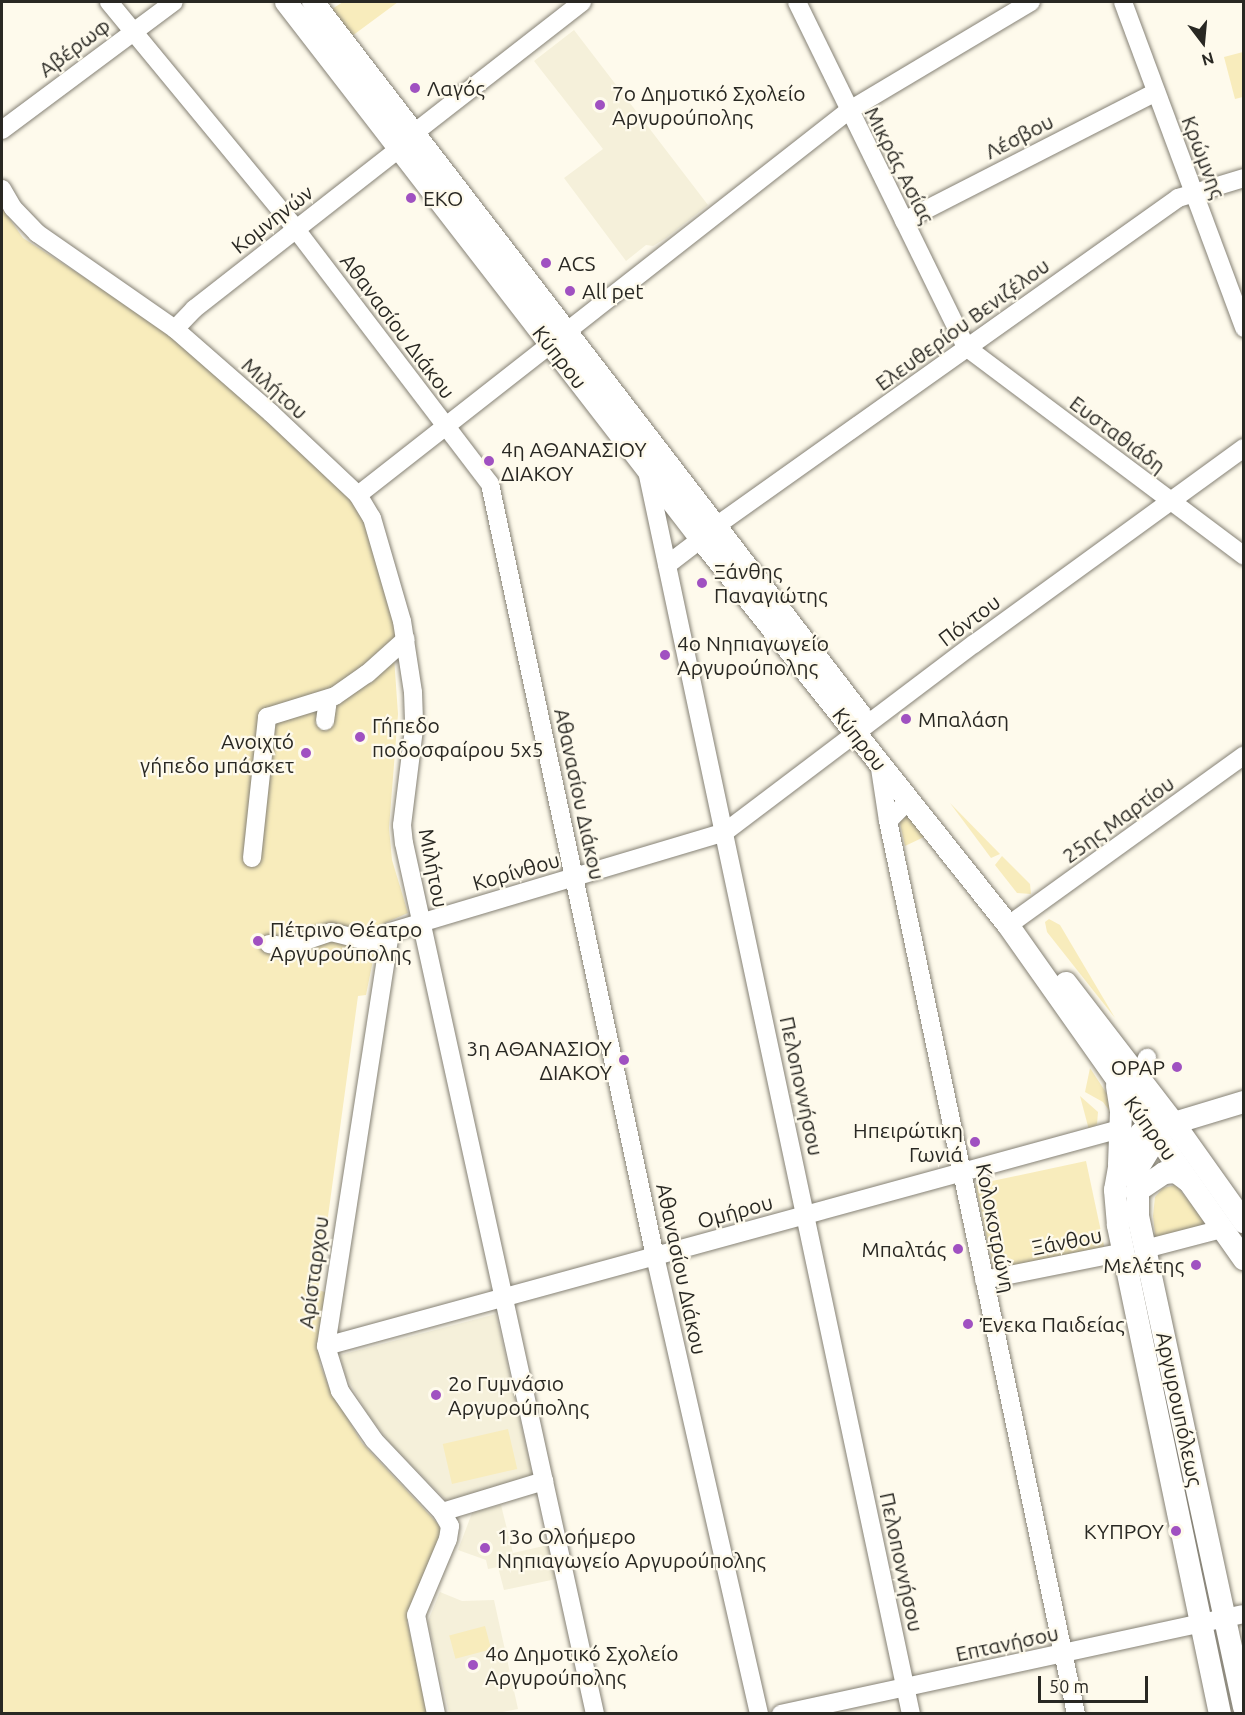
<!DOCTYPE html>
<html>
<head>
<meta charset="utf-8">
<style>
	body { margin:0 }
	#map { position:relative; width:1245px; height:1715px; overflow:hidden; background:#fefaec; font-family:Ubuntu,sans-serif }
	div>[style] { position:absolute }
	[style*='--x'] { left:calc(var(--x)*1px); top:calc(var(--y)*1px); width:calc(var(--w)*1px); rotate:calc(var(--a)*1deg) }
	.built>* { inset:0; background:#f5f0da }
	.green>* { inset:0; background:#f8ecbc; transform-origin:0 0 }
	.roads { filter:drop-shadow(0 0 2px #858175) drop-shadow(0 0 2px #858175) }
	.minor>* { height:18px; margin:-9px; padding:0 9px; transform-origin:9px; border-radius:9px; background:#fff }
	.major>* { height:22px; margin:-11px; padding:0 11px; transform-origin:11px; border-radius:11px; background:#fff }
	.dots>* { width:16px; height:16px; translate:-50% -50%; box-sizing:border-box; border:3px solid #fefaec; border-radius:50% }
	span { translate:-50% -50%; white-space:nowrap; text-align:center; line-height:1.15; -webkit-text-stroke:4.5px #fefaec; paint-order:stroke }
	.street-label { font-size:21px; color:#292823 }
	.poi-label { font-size:21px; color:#292823 }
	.left { translate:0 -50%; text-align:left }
	.right { translate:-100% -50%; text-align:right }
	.frame { position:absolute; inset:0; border:3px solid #292823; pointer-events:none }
	.north { position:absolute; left:1173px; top:12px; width:60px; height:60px; -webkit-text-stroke:4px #fefaec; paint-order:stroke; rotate:164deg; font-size:16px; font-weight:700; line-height:24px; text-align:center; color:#292823 }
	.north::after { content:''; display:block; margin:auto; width:21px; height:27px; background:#292823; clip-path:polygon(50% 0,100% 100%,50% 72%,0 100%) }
	.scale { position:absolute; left:1038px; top:1676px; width:110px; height:27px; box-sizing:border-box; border:3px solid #292823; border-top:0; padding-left:8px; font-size:18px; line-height:21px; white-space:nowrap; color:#292823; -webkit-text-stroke:4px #fefaec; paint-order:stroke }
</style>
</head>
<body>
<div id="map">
	<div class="built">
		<div style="clip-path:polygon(574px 30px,708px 205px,666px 238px,653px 246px,646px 245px,626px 261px,564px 178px,603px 149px,534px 61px)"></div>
		<div style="clip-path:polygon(496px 1314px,533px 1477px,447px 1501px,391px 1444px,368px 1414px,346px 1377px,340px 1355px)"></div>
		<div style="clip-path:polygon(501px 1505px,513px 1553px,548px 1545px,556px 1579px,504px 1590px,498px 1567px,488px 1569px,486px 1560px,458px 1550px,472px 1513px)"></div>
		<div style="clip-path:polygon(440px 1592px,462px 1601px,494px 1600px,518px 1709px,498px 1713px,449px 1713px,428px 1621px)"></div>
	</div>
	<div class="green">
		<div style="clip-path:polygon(343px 2px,398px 2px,352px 36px,332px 9px)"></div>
		<div style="clip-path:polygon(1243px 52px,1243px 97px,1235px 99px,1224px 57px)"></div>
		<div style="clip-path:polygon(2px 208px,23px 238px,169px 332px,349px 496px,367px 524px,397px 632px,394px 657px,398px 714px,389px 828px,392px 860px,408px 913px,380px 925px,366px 995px,358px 996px,318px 1290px,325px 1292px,319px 1343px,320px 1364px,329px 1388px,362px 1443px,438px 1524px,441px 1532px,407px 1622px,429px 1713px,2px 1713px)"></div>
		<div style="clip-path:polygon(950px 803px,1000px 854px,991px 858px)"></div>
		<div style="clip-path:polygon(908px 815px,924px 837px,905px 846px,899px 819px)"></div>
		<div style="clip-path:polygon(1002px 856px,1030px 884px,1031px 894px,1017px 893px,995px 865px)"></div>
		<div style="clip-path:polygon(1049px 919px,1060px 925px,1115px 1018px,1047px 932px,1045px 922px)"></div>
		<div style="clip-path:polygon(1090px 1068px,1107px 1094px,1111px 1113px,1103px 1102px,1085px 1092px)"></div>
		<div style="clip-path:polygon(1080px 1096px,1098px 1112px,1097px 1124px,1089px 1130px)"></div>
		<div style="left:1086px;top:1161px;width:90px;height:113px;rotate:78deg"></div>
		<div style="clip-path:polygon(1176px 1185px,1209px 1227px,1156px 1244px,1153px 1216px,1155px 1197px,1163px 1188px)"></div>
		<div style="left:508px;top:1429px;width:41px;height:67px;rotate:77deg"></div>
		<div style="left:485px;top:1626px;width:24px;height:37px;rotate:75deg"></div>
	</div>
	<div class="roads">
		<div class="minor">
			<div style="--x:109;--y:2;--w:293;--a:50.5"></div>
			<div style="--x:295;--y:228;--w:322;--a:52.7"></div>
			<div style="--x:490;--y:484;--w:789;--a:77.94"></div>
			<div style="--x:655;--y:1256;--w:470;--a:77.2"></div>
			<div style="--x:797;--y:2;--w:384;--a:63.9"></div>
			<div style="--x:966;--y:347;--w:348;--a:36.9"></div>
			<div style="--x:1123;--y:2;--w:348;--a:69.6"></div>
			<div style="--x:2;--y:130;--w:214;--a:-36.7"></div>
			<div style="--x:414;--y:133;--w:213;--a:-37.9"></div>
			<div style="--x:2;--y:189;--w:22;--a:60"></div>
			<div style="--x:13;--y:208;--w:35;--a:46"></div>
			<div style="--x:37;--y:233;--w:168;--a:34.8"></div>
			<div style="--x:175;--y:329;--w:128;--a:41.2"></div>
			<div style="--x:271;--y:413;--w:120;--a:43.3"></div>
			<div style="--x:358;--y:495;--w:27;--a:59"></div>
			<div style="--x:372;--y:518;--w:107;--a:73.8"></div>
			<div style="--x:402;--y:621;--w:72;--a:81.2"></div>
			<div style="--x:413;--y:692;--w:37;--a:88"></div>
			<div style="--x:414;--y:729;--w:97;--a:97.1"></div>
			<div style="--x:402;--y:825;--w:18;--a:84"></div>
			<div style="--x:404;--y:843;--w:892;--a:77.63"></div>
			<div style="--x:904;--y:221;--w:283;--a:-27.1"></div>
			<div style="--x:175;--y:329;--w:28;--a:-46"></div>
			<div style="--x:194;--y:309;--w:261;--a:-38"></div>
			<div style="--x:647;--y:471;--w:1271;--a:78.01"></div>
			<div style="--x:358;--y:495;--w:623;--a:-38.08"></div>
			<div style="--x:848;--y:111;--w:213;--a:-30.8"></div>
			<div style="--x:716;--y:526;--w:567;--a:-35.37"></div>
			<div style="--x:1178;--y:198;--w:69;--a:-16.9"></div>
			<div style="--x:667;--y:565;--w:43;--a:-37.4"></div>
			<div style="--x:325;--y:721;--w:22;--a:-82"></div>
			<div style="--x:879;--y:762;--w:60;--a:81.3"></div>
			<div style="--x:908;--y:801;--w:28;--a:135"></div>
			<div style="--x:888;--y:821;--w:913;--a:78.11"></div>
			<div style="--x:252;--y:858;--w:142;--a:-83.9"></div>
			<div style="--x:267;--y:717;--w:71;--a:-17.2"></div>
			<div style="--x:335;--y:696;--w:39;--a:-35"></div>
			<div style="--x:367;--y:674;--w:52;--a:-41.9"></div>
			<div style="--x:1017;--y:919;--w:280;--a:-35.8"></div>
			<div style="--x:269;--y:944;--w:18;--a:9"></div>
			<div style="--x:287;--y:947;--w:46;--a:-18.8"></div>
			<div style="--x:331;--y:932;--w:32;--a:14"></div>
			<div style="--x:362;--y:940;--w:24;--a:2"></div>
			<div style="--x:1139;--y:1077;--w:21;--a:-67"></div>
			<div style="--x:1145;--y:1249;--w:80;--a:-14.6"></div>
			<div style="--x:984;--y:1280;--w:143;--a:-11.3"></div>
			<div style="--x:326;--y:1346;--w:823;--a:-15.29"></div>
			<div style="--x:442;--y:1512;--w:107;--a:-16.9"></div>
			<div style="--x:436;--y:1714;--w:101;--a:-101.4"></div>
			<div style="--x:416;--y:1615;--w:82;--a:-67.2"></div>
			<div style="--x:448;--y:1539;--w:13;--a:-81"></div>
			<div style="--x:450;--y:1526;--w:16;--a:-120"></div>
			<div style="--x:442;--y:1512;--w:99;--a:-133.4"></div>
			<div style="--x:374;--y:1440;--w:60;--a:-124.8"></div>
			<div style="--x:340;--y:1391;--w:47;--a:-107.3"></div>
			<div style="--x:326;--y:1346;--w:419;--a:-81.2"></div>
			<div style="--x:390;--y:932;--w:350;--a:-16.6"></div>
			<div style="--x:725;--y:832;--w:312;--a:-37.1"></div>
			<div style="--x:974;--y:644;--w:334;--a:-36"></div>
			<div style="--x:781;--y:1714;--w:472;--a:-12.2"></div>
		</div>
		<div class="major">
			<div style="--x:286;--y:2;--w:679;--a:52.3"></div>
			<div style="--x:701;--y:539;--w:493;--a:51.5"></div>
			<div style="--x:1008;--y:925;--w:409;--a:54.8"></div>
			<div style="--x:313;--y:2;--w:898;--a:52.47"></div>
			<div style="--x:1066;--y:983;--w:175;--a:52.4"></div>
			<div style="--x:1173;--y:1122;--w:123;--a:54.6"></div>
			<div style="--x:1117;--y:1086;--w:26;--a:81"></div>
			<div style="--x:1121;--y:1112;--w:52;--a:92.2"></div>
			<div style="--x:1160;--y:1132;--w:42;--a:121.4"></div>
			<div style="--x:1138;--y:1168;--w:48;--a:90"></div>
			<div style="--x:1138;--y:1216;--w:502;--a:77.82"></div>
			<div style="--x:1136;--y:1192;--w:34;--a:-34"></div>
			<div style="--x:1164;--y:1173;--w:12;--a:-5"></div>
			<div style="--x:1176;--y:1172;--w:15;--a:37"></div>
			<div style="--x:1220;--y:1714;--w:500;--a:-101.8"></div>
			<div style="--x:1118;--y:1225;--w:35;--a:-95"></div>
			<div style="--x:1115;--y:1190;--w:22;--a:-80"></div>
			<div style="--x:1119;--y:1168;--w:41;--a:-57.8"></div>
			<div style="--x:1141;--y:1133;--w:108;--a:-16.8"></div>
		</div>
	</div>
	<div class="dots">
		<div style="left:415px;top:88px;background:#a051c1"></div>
		<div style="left:600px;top:105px;background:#a051c1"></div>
		<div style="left:411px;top:198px;background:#a051c1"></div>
		<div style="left:546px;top:263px;background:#a051c1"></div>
		<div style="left:570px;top:291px;background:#a051c1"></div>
		<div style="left:489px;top:461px;background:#a051c1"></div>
		<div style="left:702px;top:583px;background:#a051c1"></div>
		<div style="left:665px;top:655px;background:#a051c1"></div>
		<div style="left:906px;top:719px;background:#a051c1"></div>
		<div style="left:360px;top:737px;background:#a051c1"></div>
		<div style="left:306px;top:753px;background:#a051c1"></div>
		<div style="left:258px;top:941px;background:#a051c1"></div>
		<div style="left:624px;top:1060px;background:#a051c1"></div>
		<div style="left:1177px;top:1067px;background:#a051c1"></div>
		<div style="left:975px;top:1142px;background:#a051c1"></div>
		<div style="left:958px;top:1249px;background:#a051c1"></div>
		<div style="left:1196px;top:1265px;background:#a051c1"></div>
		<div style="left:968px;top:1324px;background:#a051c1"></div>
		<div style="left:436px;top:1395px;background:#a051c1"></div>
		<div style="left:1176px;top:1531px;background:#a051c1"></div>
		<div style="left:485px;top:1548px;background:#a051c1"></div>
		<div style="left:473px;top:1665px;background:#a051c1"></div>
	</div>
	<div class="street-label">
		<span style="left:74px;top:47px;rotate:-37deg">Αβέρωφ</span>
		<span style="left:1019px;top:136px;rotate:-27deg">Λέσβου</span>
		<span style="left:1204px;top:157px;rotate:69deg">Κρώμνης</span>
		<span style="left:900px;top:165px;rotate:63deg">Μικράς Ασίας</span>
		<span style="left:272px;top:219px;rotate:-38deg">Κομνηνών</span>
		<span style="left:962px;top:324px;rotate:-36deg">Ελευθερίου Βενιζέλου</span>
		<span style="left:398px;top:326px;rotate:53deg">Αθανασίου Διάκου</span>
		<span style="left:560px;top:357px;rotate:52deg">Κύπρου</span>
		<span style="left:275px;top:388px;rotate:42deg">Μιλήτου</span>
		<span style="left:1118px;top:434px;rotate:37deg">Ευσταθιάδη</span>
		<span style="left:969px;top:620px;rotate:-37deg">Πόντου</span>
		<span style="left:860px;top:739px;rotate:52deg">Κύπρου</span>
		<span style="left:580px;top:794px;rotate:78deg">Αθανασίου Διάκου</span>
		<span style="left:1118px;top:819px;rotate:-36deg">25ης Μαρτίου</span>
		<span style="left:434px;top:868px;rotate:79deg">Μιλήτου</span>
		<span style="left:516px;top:871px;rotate:-16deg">Κορίνθου</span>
		<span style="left:802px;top:1086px;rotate:78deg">Πελοποννήσου</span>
		<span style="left:1151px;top:1128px;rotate:54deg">Κύπρου</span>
		<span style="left:735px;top:1211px;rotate:-15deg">Ομήρου</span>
		<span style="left:996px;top:1228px;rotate:79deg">Κολοκοτρώνη</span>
		<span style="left:1067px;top:1241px;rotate:-11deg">Ξάνθου</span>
		<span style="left:682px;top:1269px;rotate:78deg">Αθανασίου Διάκου</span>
		<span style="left:313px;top:1272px;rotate:-82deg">Αρίσταρχου</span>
		<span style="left:1180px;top:1409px;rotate:78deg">Αργυρουπόλεως</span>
		<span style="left:902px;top:1562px;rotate:78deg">Πελοποννήσου</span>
		<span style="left:1007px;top:1643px;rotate:-12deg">Επτανήσου</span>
	</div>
	<div class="poi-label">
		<span class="left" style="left:427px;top:88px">Λαγός</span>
		<span class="left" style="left:612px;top:105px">7ο Δημοτικό Σχολείο<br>Αργυρούπολης</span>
		<span class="left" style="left:423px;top:198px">EKO</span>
		<span class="left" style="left:558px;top:263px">ACS</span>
		<span class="left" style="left:582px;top:291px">All pet</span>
		<span class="left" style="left:501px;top:461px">4η ΑΘΑΝΑΣΙΟΥ<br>ΔΙΑΚΟΥ</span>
		<span class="left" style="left:714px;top:583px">Ξάνθης<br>Παναγιώτης</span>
		<span class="left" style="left:677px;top:655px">4ο Νηπιαγωγείο<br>Αργυρούπολης</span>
		<span class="left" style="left:918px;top:719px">Μπαλάση</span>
		<span class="left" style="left:372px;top:737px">Γήπεδο<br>ποδοσφαίρου 5x5</span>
		<span class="right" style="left:294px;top:753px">Ανοιχτό<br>γήπεδο μπάσκετ</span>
		<span class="left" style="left:270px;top:941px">Πέτρινο Θέατρο<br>Αργυρούπολης</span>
		<span class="right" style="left:612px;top:1060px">3η ΑΘΑΝΑΣΙΟΥ<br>ΔΙΑΚΟΥ</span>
		<span class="right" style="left:1165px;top:1067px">OPAP</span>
		<span class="right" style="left:963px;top:1142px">Ηπειρώτικη<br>Γωνιά</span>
		<span class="right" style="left:946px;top:1249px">Μπαλτάς</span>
		<span class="right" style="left:1184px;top:1265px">Μελέτης</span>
		<span class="left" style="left:980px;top:1324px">Ένεκα Παιδείας</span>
		<span class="left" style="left:448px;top:1395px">2ο Γυμνάσιο<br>Αργυρούπολης</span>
		<span class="right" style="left:1164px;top:1531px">ΚΥΠΡΟΥ</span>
		<span class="left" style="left:497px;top:1548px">13ο Ολοήμερο<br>Νηπιαγωγείο Αργυρούπολης</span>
		<span class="left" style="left:485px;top:1665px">4ο Δημοτικό Σχολείο<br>Αργυρούπολης</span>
	</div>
	<div class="frame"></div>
	<div class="north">N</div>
	<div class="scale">50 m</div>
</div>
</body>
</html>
